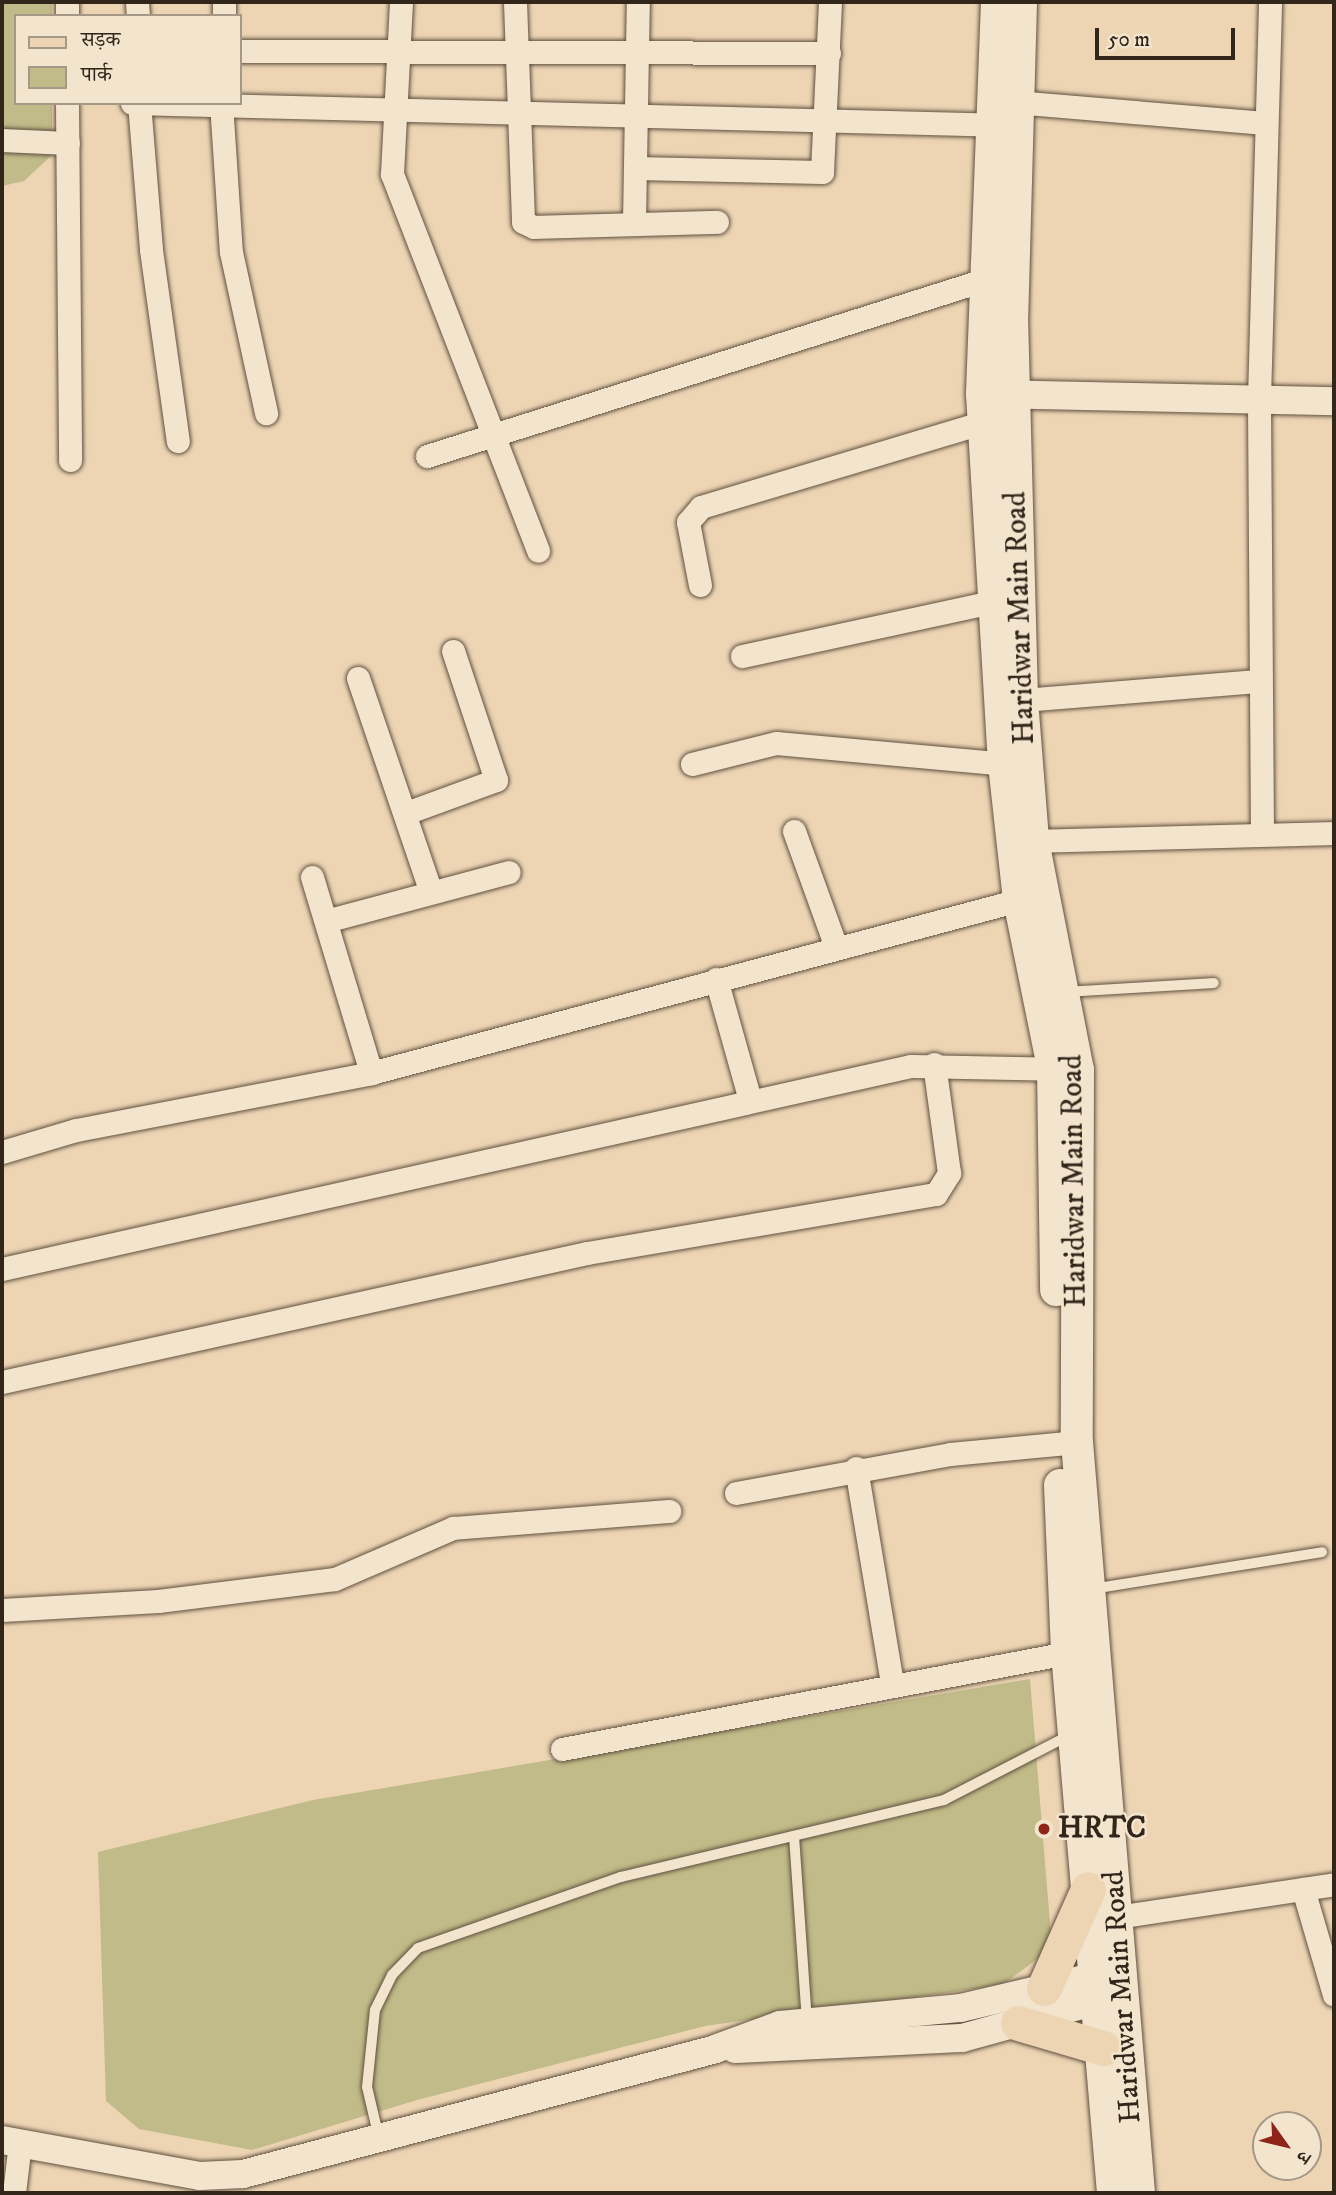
<!DOCTYPE html>
<html>
<head>
<meta charset="utf-8">
<style>
	body { margin:0 }
	#map { position:relative; width:1336px; height:2195px; overflow:hidden; background:#edd5b4; font-family:"IM FELL DW Pica","Noto Serif Devanagari",serif }
	div>[style] { position:absolute }
	[style*='--x'] { left:calc(var(--x)*1px); top:calc(var(--y)*1px); width:calc(var(--w)*1px); rotate:calc(var(--a)*1deg) }
	.green>* { inset:0; background:#c0bb88 }
	.roads { filter:drop-shadow(0 0 2px #615140) drop-shadow(0 0 2px #615140) }
	.service>* { height:10px; margin:-5px; padding:0 5px; transform-origin:5px; border-radius:5px; background:#f3e4ce }
	.minor>* { height:23px; margin:-11.5px; padding:0 11.5px; transform-origin:11.5px; border-radius:11.5px; background:#f3e4ce }
	.tertiary>* { height:28px; margin:-14px; padding:0 14px; transform-origin:14px; border-radius:14px; background:#f3e4ce }
	.secondary>* { height:32px; margin:-16px; padding:0 16px; transform-origin:16px; border-radius:16px; background:#f3e4ce }
	.primary>* { height:35px; margin:-17.5px; padding:0 17.5px; transform-origin:17.5px; border-radius:17.5px; background:#edd5b4 }
	.dots>* { width:19px; height:19px; translate:-50% -50%; box-sizing:border-box; border:4px solid #f3e4ce; border-radius:50% }
	span { translate:-50% -50%; white-space:nowrap; text-align:center; line-height:1.15; -webkit-text-stroke:5px #f3e4ce; paint-order:stroke }
	.street-label { font-size:30px; color:#32251a }
	.poi-label { font-size:30px; color:#32251a; font-weight:700 }
	.left { translate:0 -50%; text-align:left }
	.frame { position:absolute; inset:0; border:4px solid #32251a; pointer-events:none }
	.legend { position:absolute; left:14px; top:14px; width:228px; height:91px; box-sizing:border-box; background:#f3e4ce; border:2px solid #a69886; margin:0; padding:9px 12px; list-style:none; font-size:21px; color:#32251a }
	.legend li { display:flex; align-items:center; gap:14px; height:35px }
	.legend b { width:35px; border:2px solid #a69886 }
	.north { position:absolute; left:1252px; top:2111px; width:70px; height:70px; box-sizing:border-box; background:#f3e4ce; border:2px solid #a69886; border-radius:50%; rotate:124deg; font-size:19px; font-weight:700; line-height:28px; text-align:center; color:#32251a }
	.north::after { content:''; display:block; margin:auto; width:24px; height:32px; background:#8f2418; clip-path:polygon(50% 0,100% 100%,50% 72%,0 100%) }
	.scale { position:absolute; left:1095px; top:28px; width:140px; height:32px; box-sizing:border-box; border:4px solid #32251a; border-top:0; padding-left:9px; font-size:21px; line-height:24px; white-space:nowrap; color:#32251a; -webkit-text-stroke:5px #f3e4ce; paint-order:stroke }
</style>
</head>
<body>
<div id="map">
	<div class="green">
		<div style="clip-path:polygon(2px 2px,52px 2px,52px 16px,16px 16px,16px 103px,52px 103px,52px 155px,24px 181px,2px 186px)"></div>
		<div style="clip-path:polygon(1030px 1679px,1052px 1948px,1002px 1985px,705px 2026px,417px 2100px,252px 2150px,139px 2129px,106px 2101px,98px 1852px,313px 1800px)"></div>
	</div>
	<div class="roads">
		<div class="service">
			<div style="--x:1066;--y:992;--w:148;--a:-3.5"></div>
			<div style="--x:1092;--y:1589;--w:233;--a:-9.1"></div>
			<div style="--x:794;--y:1836;--w:186;--a:86"></div>
			<div style="--x:379;--y:2138;--w:52;--a:-103.2"></div>
			<div style="--x:367;--y:2087;--w:77;--a:-84.1"></div>
			<div style="--x:375;--y:2010;--w:39;--a:-64"></div>
			<div style="--x:392;--y:1975;--w:37;--a:-46"></div>
			<div style="--x:418;--y:1948;--w:215;--a:-19.3"></div>
			<div style="--x:621;--y:1877;--w:332;--a:-13.4"></div>
			<div style="--x:944;--y:1800;--w:144;--a:-27.3"></div>
		</div>
		<div class="minor">
			<div style="--x:67;--y:2;--w:14;--a:90"></div>
			<div style="--x:137;--y:2;--w:14;--a:86"></div>
			<div style="--x:401;--y:2;--w:172;--a:93"></div>
			<div style="--x:392;--y:174;--w:404;--a:68.8"></div>
			<div style="--x:515;--y:2;--w:220;--a:87.9"></div>
			<div style="--x:523;--y:222;--w:12;--a:24"></div>
			<div style="--x:534;--y:227;--w:183;--a:-1.6"></div>
			<div style="--x:224;--y:16;--w:14;--a:-90"></div>
			<div style="--x:240;--y:51;--w:589;--a:0.19"></div>
			<div style="--x:1003;--y:101;--w:263;--a:4.8"></div>
			<div style="--x:67;--y:103;--w:357;--a:89.5"></div>
			<div style="--x:132;--y:103;--w:875;--a:1.44"></div>
			<div style="--x:139;--y:103;--w:147;--a:85.3"></div>
			<div style="--x:151;--y:250;--w:193;--a:82"></div>
			<div style="--x:221;--y:103;--w:149;--a:86.2"></div>
			<div style="--x:231;--y:252;--w:165;--a:77.7"></div>
			<div style="--x:2;--y:140;--w:66;--a:2.6"></div>
			<div style="--x:635;--y:168;--w:187;--a:1.2"></div>
			<div style="--x:822;--y:172;--w:170;--a:-87.3"></div>
			<div style="--x:634;--y:222;--w:220;--a:-89"></div>
			<div style="--x:427;--y:456;--w:584;--a:-17.54"></div>
			<div style="--x:700;--y:585;--w:64;--a:-100.8"></div>
			<div style="--x:688;--y:522;--w:20;--a:-49"></div>
			<div style="--x:701;--y:507;--w:296;--a:-16.7"></div>
			<div style="--x:742;--y:656;--w:256;--a:-12.2"></div>
			<div style="--x:358;--y:678;--w:224;--a:71.2"></div>
			<div style="--x:1022;--y:700;--w:237;--a:-4.6"></div>
			<div style="--x:692;--y:764;--w:87;--a:-14"></div>
			<div style="--x:776;--y:743;--w:243;--a:5.2"></div>
			<div style="--x:406;--y:813;--w:96;--a:-20.1"></div>
			<div style="--x:496;--y:780;--w:136;--a:-108.4"></div>
			<div style="--x:794;--y:831;--w:123;--a:70.1"></div>
			<div style="--x:1262;--y:834;--w:435;--a:-90.4"></div>
			<div style="--x:1259;--y:399;--w:397;--a:-88.4"></div>
			<div style="--x:1033;--y:841;--w:301;--a:-1.5"></div>
			<div style="--x:312;--y:877;--w:205;--a:73.2"></div>
			<div style="--x:326;--y:921;--w:189;--a:-15"></div>
			<div style="--x:716;--y:979;--w:126;--a:74.3"></div>
			<div style="--x:2;--y:1152;--w:77;--a:-16.6"></div>
			<div style="--x:76;--y:1130;--w:300;--a:-10.9"></div>
			<div style="--x:371;--y:1073;--w:671;--a:-14.95"></div>
			<div style="--x:2;--y:1269;--w:931;--a:-12.59"></div>
			<div style="--x:911;--y:1066;--w:157;--a:1.1"></div>
			<div style="--x:2;--y:1382;--w:599;--a:-12.44"></div>
			<div style="--x:587;--y:1253;--w:354;--a:-9.6"></div>
			<div style="--x:936;--y:1194;--w:25;--a:-58"></div>
			<div style="--x:949;--y:1173;--w:110;--a:-97.8"></div>
			<div style="--x:856;--y:1468;--w:218;--a:80.5"></div>
			<div style="--x:736;--y:1493;--w:218;--a:-10.3"></div>
			<div style="--x:950;--y:1454;--w:128;--a:-5.4"></div>
			<div style="--x:2;--y:1610;--w:156;--a:-3.3"></div>
			<div style="--x:158;--y:1601;--w:178;--a:-7.1"></div>
			<div style="--x:335;--y:1579;--w:129;--a:-23.4"></div>
			<div style="--x:453;--y:1528;--w:217;--a:-4.5"></div>
			<div style="--x:562;--y:1749;--w:514;--a:-10.76"></div>
			<div style="--x:1303;--y:1889;--w:110;--a:73.7"></div>
			<div style="--x:1117;--y:1917;--w:219;--a:-8.6"></div>
			<div style="--x:14;--y:2193;--w:50;--a:-83.2"></div>
		</div>
		<div class="tertiary">
			<div style="--x:992;--y:394;--w:342;--a:1.2"></div>
			<div style="--x:735;--y:2049;--w:227;--a:-2.8"></div>
			<div style="--x:962;--y:2038;--w:162;--a:-15.4"></div>
			<div style="--x:2;--y:2140;--w:201;--a:10.3"></div>
			<div style="--x:200;--y:2176;--w:43;--a:-2.7"></div>
			<div style="--x:243;--y:2174;--w:488;--a:-14.8"></div>
			<div style="--x:715;--y:2049;--w:69;--a:-20.3"></div>
			<div style="--x:780;--y:2025;--w:182;--a:-5.4"></div>
			<div style="--x:961;--y:2008;--w:158;--a:-13.2"></div>
		</div>
		<div class="secondary">
			<div style="--x:997;--y:2;--w:392;--a:92.2"></div>
			<div style="--x:982;--y:394;--w:371;--a:86.6"></div>
			<div style="--x:1004;--y:764;--w:137;--a:83.7"></div>
			<div style="--x:1019;--y:900;--w:170;--a:78.5"></div>
			<div style="--x:1053;--y:1067;--w:223;--a:89.2"></div>
			<div style="--x:1021;--y:2;--w:314;--a:91.6"></div>
			<div style="--x:1012;--y:316;--w:384;--a:88.5"></div>
			<div style="--x:1022;--y:700;--w:141;--a:85.5"></div>
			<div style="--x:1033;--y:841;--w:233;--a:78.9"></div>
			<div style="--x:1078;--y:1070;--w:372;--a:90.2"></div>
			<div style="--x:1077;--y:1442;--w:754;--a:85.28"></div>
			<div style="--x:1060;--y:1485;--w:168;--a:87.6"></div>
			<div style="--x:1067;--y:1653;--w:542;--a:85.13"></div>
		</div>
		<div class="primary">
			<div style="--x:1044;--y:1988;--w:108;--a:-66"></div>
			<div style="--x:1018;--y:2023;--w:89;--a:16.4"></div>
		</div>
	</div>
	<div class="dots">
		<div style="left:1044px;top:1829px;background:#8f2418"></div>
	</div>
	<div class="street-label">
		<span style="left:1021px;top:618px;rotate:-92deg">Haridwar Main Road</span>
		<span style="left:1075px;top:1181px;rotate:-91deg">Haridwar Main Road</span>
		<span style="left:1123px;top:1997px;rotate:-94deg">Haridwar Main Road</span>
	</div>
	<div class="poi-label">
		<span class="left" style="left:1058px;top:1829px">HRTC</span>
	</div>
	<div class="frame"></div>
	<ul class="legend">
	<li><b style="height:9px;background:#edd5b4"></b>सड़क</li>
	<li><b style="height:19px;background:#c0bb88"></b>पार्क</li>
	</ul>
	<div class="north">उ</div>
	<div class="scale">50 m</div>
</div>
</body>
</html>
